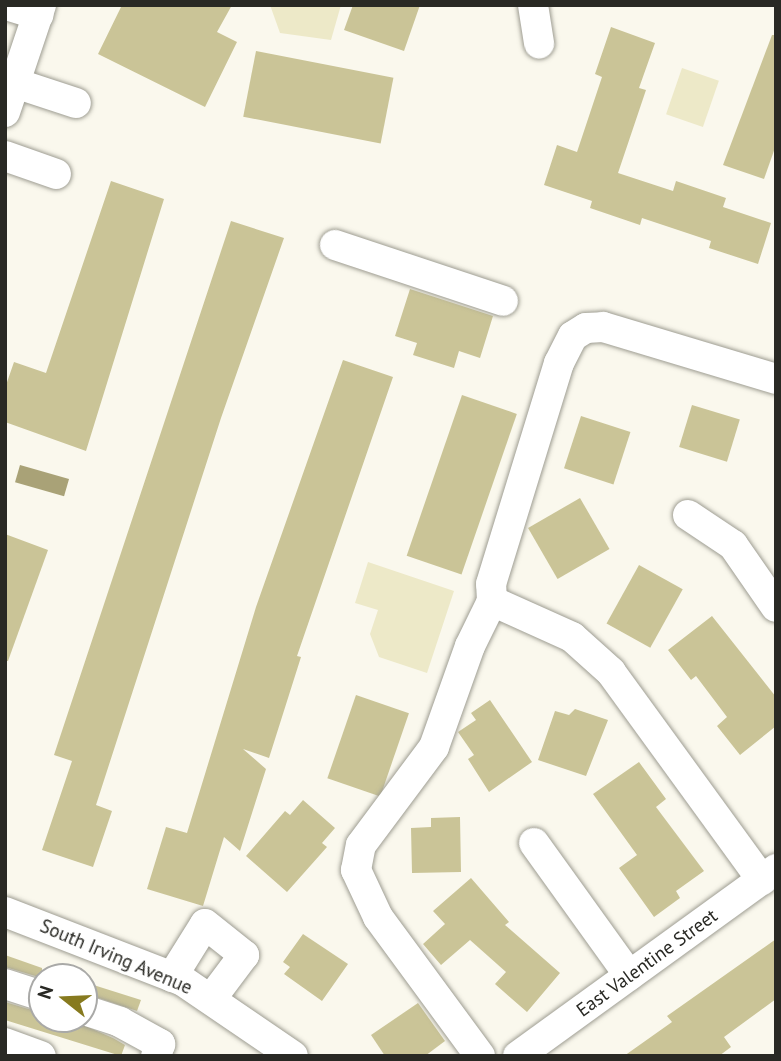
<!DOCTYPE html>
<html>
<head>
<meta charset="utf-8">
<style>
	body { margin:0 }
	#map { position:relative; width:781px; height:1061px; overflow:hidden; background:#faf8ed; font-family:"PT Sans",sans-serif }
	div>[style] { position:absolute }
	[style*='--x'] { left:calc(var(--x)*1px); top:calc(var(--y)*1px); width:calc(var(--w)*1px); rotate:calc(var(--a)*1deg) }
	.green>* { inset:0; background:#ede9c8; transform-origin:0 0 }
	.water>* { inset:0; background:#a9a277; transform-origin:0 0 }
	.building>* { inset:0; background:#cac497; transform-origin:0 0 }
	.roads { filter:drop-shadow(0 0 2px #9e9d92) drop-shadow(0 0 2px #9e9d92) }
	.minor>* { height:30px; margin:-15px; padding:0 15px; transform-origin:15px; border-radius:15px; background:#fff }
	span { translate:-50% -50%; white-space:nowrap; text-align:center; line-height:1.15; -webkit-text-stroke:6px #fff; paint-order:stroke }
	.street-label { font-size:19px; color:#292924 }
	.frame { position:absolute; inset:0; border:7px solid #292924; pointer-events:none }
	.north { position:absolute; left:28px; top:963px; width:70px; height:70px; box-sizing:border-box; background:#fff; border:2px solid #a9a9a7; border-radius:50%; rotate:288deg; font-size:19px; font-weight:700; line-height:28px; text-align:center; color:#292924 }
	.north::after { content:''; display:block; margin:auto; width:24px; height:32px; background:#877a1f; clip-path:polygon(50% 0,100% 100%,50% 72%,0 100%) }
</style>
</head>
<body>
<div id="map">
	<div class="green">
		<div style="clip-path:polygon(270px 5px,341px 5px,331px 40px,280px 33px)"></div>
		<div style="left:682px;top:68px;width:39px;height:49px;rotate:19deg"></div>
		<div style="clip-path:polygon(368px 562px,454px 591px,427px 673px,379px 657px,370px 634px,378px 610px,355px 603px)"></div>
	</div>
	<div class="water">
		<div style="left:20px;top:465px;width:51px;height:18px;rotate:16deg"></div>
	</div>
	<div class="building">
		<div style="clip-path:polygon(122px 5px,232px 5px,217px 32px,237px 42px,205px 107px,98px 54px)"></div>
		<div style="clip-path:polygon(353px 5px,420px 5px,404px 51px,344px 30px)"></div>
		<div style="clip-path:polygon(611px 27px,655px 43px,639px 88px,646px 90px,618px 173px,673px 191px,676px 181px,726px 198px,723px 207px,771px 223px,758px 264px,709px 248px,711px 241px,642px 218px,640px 225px,590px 208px,592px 201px,544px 185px,557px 145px,577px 152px,602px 77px,595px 74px)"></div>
		<div style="clip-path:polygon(772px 35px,776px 35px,776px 145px,764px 179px,723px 165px)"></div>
		<div style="left:256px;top:51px;width:140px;height:67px;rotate:11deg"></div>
		<div style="clip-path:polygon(111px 181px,164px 199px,86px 451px,5px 422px,5px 388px,14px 362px,46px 373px)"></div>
		<div style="clip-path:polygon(231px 221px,284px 238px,221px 418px,96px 805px,112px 811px,93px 867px,42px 850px,72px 761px,54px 755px)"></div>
		<div style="clip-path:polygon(410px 289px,493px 316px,480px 358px,459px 351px,454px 368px,413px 355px,417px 343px,395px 336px)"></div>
		<div style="clip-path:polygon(343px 360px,393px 377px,297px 656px,301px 657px,269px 758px,243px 749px,266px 769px,240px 851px,224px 837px,203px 906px,147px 889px,166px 827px,187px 833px,256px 607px)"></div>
		<div style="left:462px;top:395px;width:58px;height:170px;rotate:19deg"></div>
		<div style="left:692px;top:405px;width:50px;height:44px;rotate:17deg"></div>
		<div style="left:581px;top:416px;width:52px;height:55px;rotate:18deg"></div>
		<div style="left:580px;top:498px;width:59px;height:60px;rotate:60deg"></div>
		<div style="clip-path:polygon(5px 534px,48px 550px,8px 661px,5px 661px)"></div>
		<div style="left:639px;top:565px;width:50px;height:67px;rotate:29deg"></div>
		<div style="clip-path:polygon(712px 616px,776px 697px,776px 726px,740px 755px,717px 726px,727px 717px,696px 676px,691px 680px,668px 650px)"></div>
		<div style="left:356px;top:695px;width:56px;height:88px;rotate:19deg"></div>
		<div style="clip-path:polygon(490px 700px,532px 762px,489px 792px,468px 759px,474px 755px,458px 732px,476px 720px,471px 713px)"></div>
		<div style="clip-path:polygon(575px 709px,608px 720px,586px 776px,538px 760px,555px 711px,569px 715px)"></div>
		<div style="clip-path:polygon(639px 762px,666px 799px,656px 807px,704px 871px,676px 891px,680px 898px,654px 917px,619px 868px,637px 855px,593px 794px)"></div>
		<div style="clip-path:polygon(303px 800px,335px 828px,322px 843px,327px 847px,287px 892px,246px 856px,285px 811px,290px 815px)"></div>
		<div style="clip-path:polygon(460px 817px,461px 872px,412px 873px,411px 828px,431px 827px,431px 818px)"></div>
		<div style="clip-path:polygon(471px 878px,509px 922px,505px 925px,560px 973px,527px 1012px,495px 984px,506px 972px,470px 940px,441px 965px,423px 944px,445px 924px,433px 911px)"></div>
		<div style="clip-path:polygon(303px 934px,348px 964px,322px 1001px,284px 974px,290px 967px,283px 962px)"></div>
		<div style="clip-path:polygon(776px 939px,776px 999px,724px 1037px,731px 1047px,719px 1056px,624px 1056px,672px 1022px,667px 1016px)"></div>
		<div style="clip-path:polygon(5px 955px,42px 968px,42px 978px,5px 967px)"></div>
		<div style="clip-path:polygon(84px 982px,141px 1000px,137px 1011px,84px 993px)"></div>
		<div style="clip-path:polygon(5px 1002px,42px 1013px,42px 1019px,69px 1019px,113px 1038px,125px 1045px,121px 1056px,5px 1020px)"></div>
		<div style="clip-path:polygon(418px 1003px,445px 1041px,425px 1056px,385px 1056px,371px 1035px)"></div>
	</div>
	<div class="roads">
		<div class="minor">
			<div style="--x:6;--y:5;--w:34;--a:17"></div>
			<div style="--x:533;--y:5;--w:39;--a:81"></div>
			<div style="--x:15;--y:83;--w:64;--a:18.2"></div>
			<div style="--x:5;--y:112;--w:113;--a:-71.4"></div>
			<div style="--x:5;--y:156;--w:54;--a:19.4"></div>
			<div style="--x:335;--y:245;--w:177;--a:18.4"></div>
			<div style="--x:688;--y:515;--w:54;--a:33.7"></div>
			<div style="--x:733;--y:545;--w:75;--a:55.3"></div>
			<div style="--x:534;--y:843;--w:163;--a:54.3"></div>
			<div style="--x:762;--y:880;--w:257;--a:-126"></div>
			<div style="--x:611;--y:672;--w:52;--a:-138.1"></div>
			<div style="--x:572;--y:637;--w:88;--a:-155.8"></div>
			<div style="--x:492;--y:601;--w:17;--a:-93"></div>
			<div style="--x:491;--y:584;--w:231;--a:-72.9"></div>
			<div style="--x:559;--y:363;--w:30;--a:-63"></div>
			<div style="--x:573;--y:336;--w:15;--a:-32"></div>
			<div style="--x:586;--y:328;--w:17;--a:-3"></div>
			<div style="--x:603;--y:327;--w:181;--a:16.7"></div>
			<div style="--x:5;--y:912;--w:191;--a:21.2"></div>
			<div style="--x:183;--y:981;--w:133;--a:34.3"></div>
			<div style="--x:172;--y:977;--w:62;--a:-58.1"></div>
			<div style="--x:205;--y:924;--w:50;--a:38.5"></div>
			<div style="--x:244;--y:955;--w:55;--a:126.9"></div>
			<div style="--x:5;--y:984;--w:39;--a:18"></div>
			<div style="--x:84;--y:1010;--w:38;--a:18"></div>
			<div style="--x:120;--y:1022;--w:46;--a:28.8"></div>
			<div style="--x:160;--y:1044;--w:13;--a:108"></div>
			<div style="--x:5;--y:1043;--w:38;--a:20"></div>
			<div style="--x:480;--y:1056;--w:172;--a:-126.3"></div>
			<div style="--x:378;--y:917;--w:52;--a:-115.1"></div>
			<div style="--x:356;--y:870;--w:25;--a:-79"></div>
			<div style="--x:361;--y:845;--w:122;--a:-53.3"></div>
			<div style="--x:434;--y:747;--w:107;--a:-70.4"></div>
			<div style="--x:470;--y:646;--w:50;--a:-63.9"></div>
			<div style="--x:518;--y:1056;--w:319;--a:-35.9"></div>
		</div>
	</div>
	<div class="street-label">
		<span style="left:116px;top:957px;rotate:23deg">South Irving Avenue</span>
		<span style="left:647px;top:963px;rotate:-36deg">East Valentine Street</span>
	</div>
	<div class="frame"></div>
	<div class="north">N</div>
</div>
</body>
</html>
